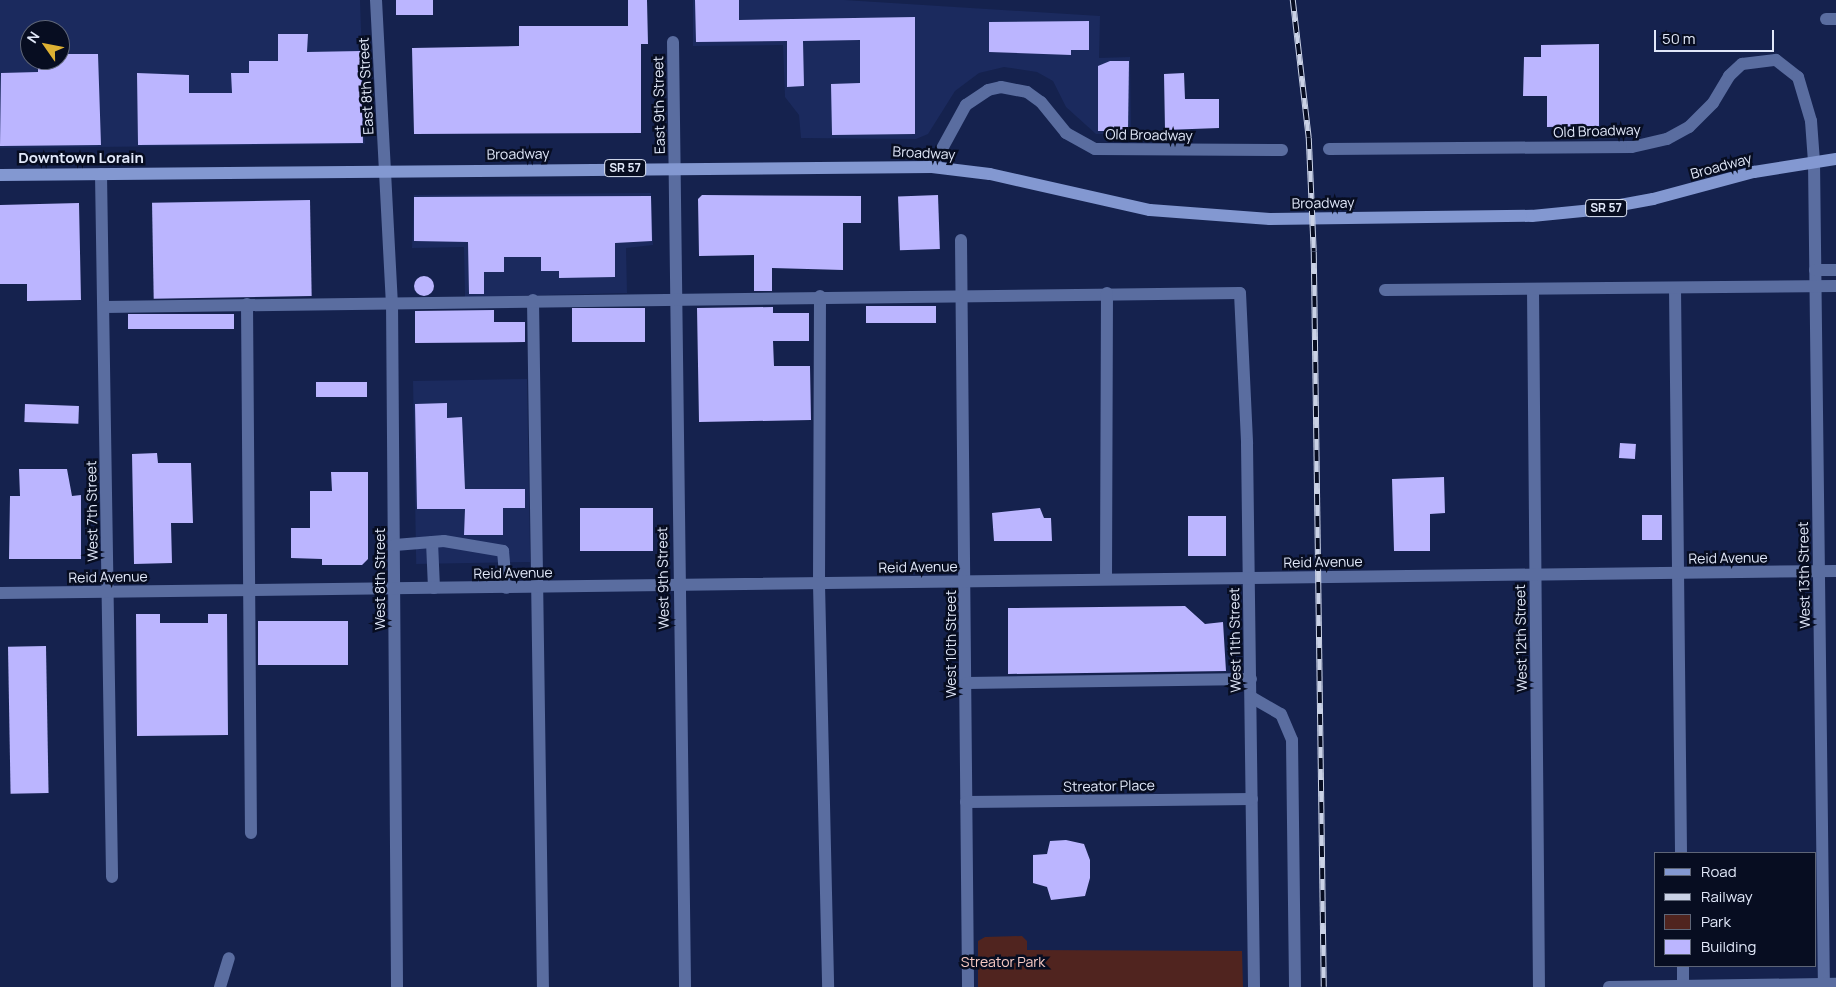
<!DOCTYPE html>
<html>
<head>
<meta charset="utf-8">
<style>
	body { margin:0 }
	#map { position:relative; width:1836px; height:987px; overflow:hidden; background:#15224e; font-family:Manrope,sans-serif }
	div>[style] { position:absolute }
	[style*='--x'] { left:calc(var(--x)*1px); top:calc(var(--y)*1px); width:calc(var(--w)*1px); rotate:calc(var(--a)*1deg) }
	.built>* { inset:0; background:#1b2a5e; transform-origin:0 0 }
	.green>* { inset:0; background:#50241f }
	.building>* { inset:0; background:#bbb5ff; transform-origin:0 0 }
	.round { border-radius:50% }
	.minor>* { height:12px; margin:-6px; padding:0 6px; transform-origin:6px; border-radius:6px; background:#5a6da0 }
	.major>* { height:12px; margin:-6px; padding:0 6px; transform-origin:6px; border-radius:6px; background:#8398d1 }
	.rail>* { height:5.5px; margin-top:-2.75px; transform-origin:0; background:repeating-linear-gradient(90deg,#070d21 0 11px,#cad2e6 0 22px); box-sizing:border-box; border-block:1px solid #cad2e6 }
	span { translate:-50% -50%; white-space:nowrap; text-align:center; line-height:1.15; -webkit-text-stroke:5px #070d21; paint-order:stroke }
	.shield-label span { padding:1px 4px; background:#070d21; border:1px solid; border-radius:4px; -webkit-text-stroke-width:0 }
	.shield-label { font-size:12px; color:#e1e8f9; font-weight:700 }
	.street-label { font-size:14px; color:#e1e8f9 }
	.park-label { font-size:14px; color:#f8cac3 }
	.neighbourhood-label { font-size:15px; color:#e1e8f9; font-weight:700 }
	.legend { position:absolute; left:1654px; top:852px; width:162px; height:115px; box-sizing:border-box; background:#070d21; border:1px solid #5e6577; margin:0; padding:6px 9px; list-style:none; font-size:15px; color:#e1e8f9 }
	.legend li { display:flex; align-items:center; gap:10px; height:25px }
	.legend b { width:25px; border:1px solid #5e6577 }
	.north { position:absolute; left:20px; top:20px; width:50px; height:50px; box-sizing:border-box; background:#070d21; border:1px solid #5e6577; border-radius:50%; rotate:303deg; font-size:14px; font-weight:700; line-height:20px; text-align:center; color:#e1e8f9 }
	.north::after { content:''; display:block; margin:auto; width:18px; height:22px; background:#deb133; clip-path:polygon(50% 0,100% 100%,50% 72%,0 100%) }
	.scale { position:absolute; left:1654px; top:30px; width:120px; height:22px; box-sizing:border-box; border:2px solid #e1e8f9; border-top:0; padding-left:6px; font-size:15px; line-height:18px; white-space:nowrap; color:#e1e8f9; -webkit-text-stroke:4px #070d21; paint-order:stroke }
</style>
</head>
<body>
<div id="map">
	<div class="built">
		<div style="clip-path:polygon(evenodd,0 0,360px 0,365px 144px,0 148px,0 0,30px 30px,60px 30px,60px 60px,30px 60px,30px 30px)"></div>
		<div style="clip-path:polygon(693px 0,844px 0,1100px 16px,1099px 58px,1130px 57px,1131px 134px,1096px 134px,1066px 107px,1053px 81px,1037px 72px,1004px 67px,979px 73px,955px 91px,928px 134px,916px 139px,801px 138px,799px 115px,785px 97px,783px 45px,693px 46px)"></div>
		<div style="clip-path:polygon(651px 193px,653px 245px,626px 248px,627px 293px,465px 297px,464px 247px,412px 248px,414px 195px)"></div>
		<div style="left:527px;top:379px;width:183px;height:114px;rotate:89deg"></div>
	</div>
	<div class="green">
		<div style="clip-path:polygon(1022px 936px,1027px 941px,1027px 950px,1242px 951px,1243px 987px,978px 987px,978px 941px,985px 937px)"></div>
	</div>
	<div class="building">
		<div style="left:396px;top:0;width:37px;height:15px"></div>
		<div style="clip-path:polygon(628px 0,647px 0,648px 44px,641px 44px,641px 133px,414px 134px,412px 48px,519px 46px,519px 26px,628px 26px)"></div>
		<div style="clip-path:polygon(695px 0,739px 0,739px 20px,915px 17px,915px 134px,832px 135px,831px 84px,860px 83px,860px 40px,803px 41px,804px 86px,787px 87px,787px 41px,696px 42px)"></div>
		<div style="clip-path:polygon(1089px 21px,1089px 50px,1071px 50px,1071px 55px,989px 52px,989px 22px)"></div>
		<div style="clip-path:polygon(278px 34px,308px 34px,307px 52px,361px 51px,363px 143px,138px 145px,137px 73px,189px 75px,189px 93px,232px 93px,231px 73px,249px 73px,249px 61px,278px 61px)"></div>
		<div style="clip-path:polygon(1599px 44px,1599px 126px,1547px 127px,1547px 96px,1523px 96px,1524px 57px,1541px 57px,1541px 45px)"></div>
		<div style="clip-path:polygon(60px 54px,98px 54px,101px 145px,0 146px,1px 73px,38px 72px,38px 67px,56px 67px)"></div>
		<div style="clip-path:polygon(1110px 61px,1129px 61px,1128px 131px,1098px 131px,1098px 66px)"></div>
		<div style="clip-path:polygon(1184px 73px,1185px 99px,1219px 99px,1219px 128px,1165px 130px,1164px 74px)"></div>
		<div style="clip-path:polygon(702px 195px,861px 196px,861px 223px,843px 223px,843px 270px,772px 268px,772px 291px,754px 291px,754px 255px,699px 256px,698px 199px)"></div>
		<div style="left:938px;top:195px;width:54px;height:40px;rotate:88deg"></div>
		<div style="clip-path:polygon(651px 196px,652px 241px,615px 243px,615px 277px,559px 278px,559px 271px,541px 271px,541px 257px,504px 257px,504px 272px,484px 272px,484px 294px,469px 294px,468px 242px,414px 241px,414px 197px)"></div>
		<div style="left:310px;top:200px;width:96px;height:158px;rotate:89deg"></div>
		<div style="clip-path:polygon(79px 203px,81px 300px,27px 301px,27px 284px,0 284px,0 205px)"></div>
		<div class="round" style="left:414px;top:276px;width:20px;height:20px"></div>
		<div style="left:866px;top:306px;width:70px;height:17px"></div>
		<div style="clip-path:polygon(773px 307px,773px 313px,809px 313px,809px 341px,773px 341px,774px 366px,810px 366px,811px 420px,699px 422px,697px 308px)"></div>
		<div style="left:645px;top:308px;width:34px;height:73px;rotate:90deg"></div>
		<div style="clip-path:polygon(494px 310px,494px 322px,525px 322px,525px 342px,415px 343px,415px 311px)"></div>
		<div style="left:234px;top:314px;width:15px;height:106px;rotate:90deg"></div>
		<div style="left:316px;top:382px;width:51px;height:15px"></div>
		<div style="clip-path:polygon(447px 403px,447px 418px,462px 417px,465px 489px,525px 489px,525px 508px,503px 508px,503px 535px,464px 535px,465px 509px,417px 509px,415px 404px)"></div>
		<div style="left:25px;top:404px;width:54px;height:18px;rotate:2deg"></div>
		<div style="left:1620px;top:443px;width:16px;height:15px;rotate:4deg"></div>
		<div style="clip-path:polygon(157px 453px,158px 463px,191px 463px,193px 523px,171px 523px,172px 563px,134px 564px,132px 454px)"></div>
		<div style="clip-path:polygon(19px 469px,67px 469px,72px 496px,81px 495px,81px 559px,9px 559px,10px 496px,20px 496px)"></div>
		<div style="clip-path:polygon(331px 472px,368px 472px,368px 559px,362px 565px,322px 565px,322px 559px,291px 558px,291px 528px,310px 528px,310px 491px,332px 491px)"></div>
		<div style="clip-path:polygon(1444px 477px,1445px 513px,1430px 514px,1430px 551px,1394px 551px,1392px 479px)"></div>
		<div style="left:580px;top:508px;width:73px;height:43px"></div>
		<div style="clip-path:polygon(1040px 508px,1044px 518px,1051px 518px,1052px 541px,994px 541px,992px 513px)"></div>
		<div style="left:1642px;top:515px;width:20px;height:25px"></div>
		<div style="left:1188px;top:516px;width:38px;height:40px"></div>
		<div style="clip-path:polygon(1185px 606px,1205px 624px,1223px 622px,1226px 671px,1008px 674px,1008px 608px)"></div>
		<div style="clip-path:polygon(136px 614px,160px 614px,160px 623px,208px 623px,208px 614px,227px 614px,228px 735px,137px 736px)"></div>
		<div style="left:258px;top:621px;width:90px;height:44px"></div>
		<div style="left:46px;top:646px;width:147px;height:38px;rotate:89deg"></div>
		<div style="clip-path:polygon(1066px 840px,1084px 844px,1090px 860px,1090px 878px,1085px 896px,1051px 900px,1047px 887px,1033px 883px,1033px 855px,1047px 854px,1050px 841px)"></div>
	</div>
	<div class="minor">
		<div style="--x:376;--y:0;--w:301;--a:87"></div>
		<div style="--x:392;--y:301;--w:686;--a:89.58"></div>
		<div style="--x:1826;--y:19;--w:10;--a:0"></div>
		<div style="--x:673;--y:42;--w:945;--a:89.27"></div>
		<div style="--x:1329;--y:149;--w:303;--a:-0.4"></div>
		<div style="--x:1632;--y:147;--w:36;--a:-13"></div>
		<div style="--x:1667;--y:139;--w:25;--a:-29"></div>
		<div style="--x:1689;--y:127;--w:34;--a:-45"></div>
		<div style="--x:1713;--y:103;--w:31;--a:-59"></div>
		<div style="--x:1729;--y:76;--w:18;--a:-43"></div>
		<div style="--x:1742;--y:64;--w:34;--a:-7"></div>
		<div style="--x:1776;--y:60;--w:28;--a:38"></div>
		<div style="--x:1798;--y:77;--w:46;--a:73.5"></div>
		<div style="--x:1811;--y:121;--w:41;--a:85.8"></div>
		<div style="--x:1814;--y:162;--w:825;--a:89.31"></div>
		<div style="--x:932;--y:167;--w:71;--a:-61.3"></div>
		<div style="--x:966;--y:105;--w:27;--a:-34"></div>
		<div style="--x:988;--y:90;--w:13;--a:-13"></div>
		<div style="--x:1001;--y:87;--w:26;--a:11"></div>
		<div style="--x:1027;--y:92;--w:17;--a:36"></div>
		<div style="--x:1041;--y:102;--w:40;--a:51"></div>
		<div style="--x:1066;--y:133;--w:33;--a:29"></div>
		<div style="--x:1095;--y:149;--w:187;--a:0.3"></div>
		<div style="--x:101;--y:174;--w:703;--a:89.1"></div>
		<div style="--x:961;--y:240;--w:747;--a:89.46"></div>
		<div style="--x:1815;--y:270;--w:21;--a:0"></div>
		<div style="--x:1675;--y:288;--w:565;--a:89.39"></div>
		<div style="--x:1533;--y:289;--w:698;--a:89.51"></div>
		<div style="--x:1385;--y:290;--w:451;--a:-0.5"></div>
		<div style="--x:820;--y:296;--w:288;--a:90.2"></div>
		<div style="--x:819;--y:584;--w:403;--a:88.7"></div>
		<div style="--x:533;--y:300;--w:687;--a:89.17"></div>
		<div style="--x:247;--y:304;--w:529;--a:89.57"></div>
		<div style="--x:104;--y:307;--w:1136;--a:-0.71"></div>
		<div style="--x:1240;--y:293;--w:151;--a:87.3"></div>
		<div style="--x:1247;--y:444;--w:543;--a:89.26"></div>
		<div style="--x:432;--y:542;--w:46;--a:87.5"></div>
		<div style="--x:395;--y:545;--w:49;--a:-4.7"></div>
		<div style="--x:444;--y:541;--w:60;--a:9.6"></div>
		<div style="--x:503;--y:551;--w:37;--a:85"></div>
		<div style="--x:1106;--y:579;--w:286;--a:-89.8"></div>
		<div style="--x:0;--y:593;--w:1836;--a:-0.69"></div>
		<div style="--x:967;--y:683;--w:284;--a:-0.8"></div>
		<div style="--x:1251;--y:697;--w:34;--a:30"></div>
		<div style="--x:1281;--y:714;--w:28;--a:67"></div>
		<div style="--x:1292;--y:740;--w:247;--a:89.3"></div>
		<div style="--x:966;--y:802;--w:286;--a:-0.6"></div>
		<div style="--x:1683;--y:966;--w:21;--a:90"></div>
		<div style="--x:220;--y:987;--w:30;--a:-73"></div>
		<div style="--x:1609;--y:987;--w:227;--a:-0.8"></div>
	</div>
	<div class="major">
		<div style="--x:0;--y:175;--w:932;--a:-0.49"></div>
		<div style="--x:932;--y:167;--w:58;--a:6.9"></div>
		<div style="--x:990;--y:174;--w:164;--a:12.7"></div>
		<div style="--x:1150;--y:210;--w:120;--a:4.3"></div>
		<div style="--x:1270;--y:219;--w:262;--a:-0.7"></div>
		<div style="--x:1532;--y:216;--w:61;--a:-5.6"></div>
		<div style="--x:1593;--y:210;--w:61;--a:-10.4"></div>
		<div style="--x:1653;--y:199;--w:105;--a:-15"></div>
		<div style="--x:1754;--y:172;--w:83;--a:-9"></div>
	</div>
	<div class="rail">
		<div style="--x:1293;--y:0;--w:139;--a:83.4"></div>
		<div style="--x:1309;--y:138;--w:114;--a:87.5"></div>
		<div style="--x:1314;--y:252;--w:735;--a:89.22"></div>
	</div>
	<div class="shield-label">
		<span style="left:625px;top:168px">SR 57</span>
		<span style="left:1606px;top:208px">SR 57</span>
	</div>
	<div class="street-label">
		<span style="left:366px;top:86px;rotate:-93deg">East 8th Street</span>
		<span style="left:659px;top:105px;rotate:-91deg">East 9th Street</span>
		<span style="left:1597px;top:131px;rotate:-2deg">Old Broadway</span>
		<span style="left:1149px;top:135px;rotate:1deg">Old Broadway</span>
		<span style="left:924px;top:153px;rotate:3deg">Broadway</span>
		<span style="left:518px;top:154px;rotate:-1deg">Broadway</span>
		<span style="left:1721px;top:166px;rotate:-15deg">Broadway</span>
		<span style="left:1323px;top:203px;rotate:-1deg">Broadway</span>
		<span style="left:92px;top:511px;rotate:-91deg">West 7th Street</span>
		<span style="left:1728px;top:558px;rotate:-1deg">Reid Avenue</span>
		<span style="left:1323px;top:562px;rotate:-1deg">Reid Avenue</span>
		<span style="left:918px;top:567px;rotate:-1deg">Reid Avenue</span>
		<span style="left:513px;top:573px;rotate:-1deg">Reid Avenue</span>
		<span style="left:1804px;top:575px;rotate:-91deg">West 13th Street</span>
		<span style="left:108px;top:577px;rotate:-1deg">Reid Avenue</span>
		<span style="left:663px;top:578px;rotate:-91deg">West 9th Street</span>
		<span style="left:380px;top:579px;rotate:-90deg">West 8th Street</span>
		<span style="left:1521px;top:638px;rotate:-91deg">West 12th Street</span>
		<span style="left:1235px;top:640px;rotate:-91deg">West 11th Street</span>
		<span style="left:951px;top:644px;rotate:-90deg">West 10th Street</span>
		<span style="left:1109px;top:786px;rotate:-1deg">Streator Place</span>
	</div>
	<div class="park-label">
		<span style="left:1003px;top:962px">Streator Park</span>
	</div>
	<div class="neighbourhood-label">
		<span style="left:81px;top:158px">Downtown Lorain</span>
	</div>
	<ul class="legend">
	<li><b style="height:6px;background:#8398d1"></b>Road</li>
	<li><b style="height:6px;background:#cad2e6"></b>Railway</li>
	<li><b style="height:14px;background:#50241f"></b>Park</li>
	<li><b style="height:14px;background:#bbb5ff"></b>Building</li>
	</ul>
	<div class="north">N</div>
	<div class="scale">50 m</div>
</div>
</body>
</html>
